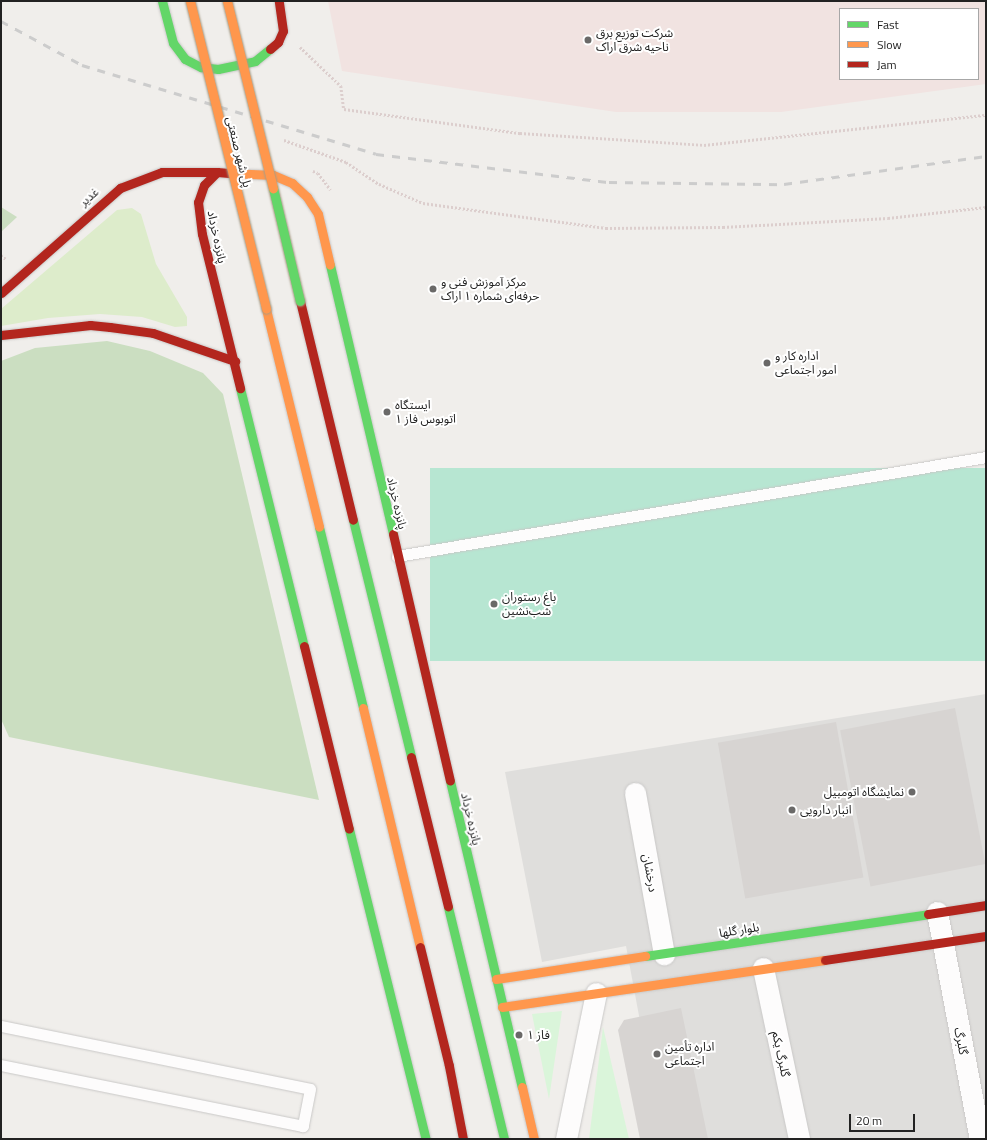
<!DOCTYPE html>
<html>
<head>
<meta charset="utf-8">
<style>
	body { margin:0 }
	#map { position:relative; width:987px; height:1140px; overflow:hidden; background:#f0eeeb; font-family:"Titillium Web","Noto Sans Arabic",sans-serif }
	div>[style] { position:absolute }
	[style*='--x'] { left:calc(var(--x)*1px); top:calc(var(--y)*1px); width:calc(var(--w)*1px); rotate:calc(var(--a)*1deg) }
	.residential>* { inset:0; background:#dfdedc }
	.commercial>* { inset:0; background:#f1e3e1 }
	.grass>* { inset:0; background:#ddeccb }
	.forest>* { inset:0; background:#cbdec1 }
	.park>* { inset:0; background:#daf5da }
	.pitch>* { inset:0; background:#b7e6d2; transform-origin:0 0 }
	.building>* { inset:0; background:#d7d4d2; transform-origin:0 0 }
	.path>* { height:2.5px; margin-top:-1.25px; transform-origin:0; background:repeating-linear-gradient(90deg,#dccecd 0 2px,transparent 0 4px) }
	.roads { filter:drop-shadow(0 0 1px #c9c8c7) drop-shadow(0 0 1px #c9c8c7) }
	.lane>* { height:11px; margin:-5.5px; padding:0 5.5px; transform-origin:5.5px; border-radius:5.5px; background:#fdfcfc }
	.street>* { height:21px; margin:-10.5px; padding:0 10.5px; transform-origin:10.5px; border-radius:10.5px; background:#fdfcfc }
	.fast>* { height:9px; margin:-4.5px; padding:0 4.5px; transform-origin:4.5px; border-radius:4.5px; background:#63d668 }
	.slow>* { height:9px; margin:-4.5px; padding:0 4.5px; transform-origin:4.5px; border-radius:4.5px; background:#ff974d }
	.jam>* { height:9px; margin:-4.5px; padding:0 4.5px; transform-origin:4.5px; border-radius:4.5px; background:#b3261e }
	.rail>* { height:3px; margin-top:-1.5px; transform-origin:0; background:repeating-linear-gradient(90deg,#ccc 0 8px,transparent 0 16px) }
	.bridges { filter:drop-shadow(0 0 1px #a79c86) drop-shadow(0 0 1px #a79c86) }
	.fast-bridge>* { height:9px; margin:-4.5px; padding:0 4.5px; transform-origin:4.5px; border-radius:4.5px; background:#63d668 }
	.slow-bridge>* { height:9px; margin:-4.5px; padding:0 4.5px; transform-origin:4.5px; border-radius:4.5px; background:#ff974d }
	.dots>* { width:11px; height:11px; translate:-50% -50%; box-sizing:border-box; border:2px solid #fff; border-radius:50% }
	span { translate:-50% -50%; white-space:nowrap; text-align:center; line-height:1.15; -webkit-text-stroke:4px #fff; paint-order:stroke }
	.poi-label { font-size:12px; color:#222 }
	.left { translate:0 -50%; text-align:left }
	.right { translate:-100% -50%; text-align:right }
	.street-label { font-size:12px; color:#222 }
	.frame { position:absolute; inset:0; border:2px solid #222; pointer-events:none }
	.legend { position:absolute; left:839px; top:8px; width:140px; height:72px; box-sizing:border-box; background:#fff; border:1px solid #a7a7a7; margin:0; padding:5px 7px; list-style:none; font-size:12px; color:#222 }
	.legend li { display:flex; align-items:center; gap:8px; height:20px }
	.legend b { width:20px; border:1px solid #a7a7a7 }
	.scale { position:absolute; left:849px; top:1114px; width:66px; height:18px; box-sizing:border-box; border:2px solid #222; border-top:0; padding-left:5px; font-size:12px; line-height:14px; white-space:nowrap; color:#222; -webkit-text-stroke:3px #fff; paint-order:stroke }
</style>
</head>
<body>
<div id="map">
	<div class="residential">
		<div style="clip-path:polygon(986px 694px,986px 1139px,662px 1139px,626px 946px,542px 962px,505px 772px)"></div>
	</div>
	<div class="commercial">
		<div style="clip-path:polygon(evenodd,328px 1px,986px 1px,986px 84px,781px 112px,616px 112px,342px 71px,328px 1px,840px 9px,978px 9px,978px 79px,840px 79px,840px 9px)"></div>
	</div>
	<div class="grass">
		<div style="clip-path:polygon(132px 208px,141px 214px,156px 264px,187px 317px,187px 326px,175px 327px,142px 317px,100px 314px,48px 318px,1px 326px,1px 309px,117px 210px)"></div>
	</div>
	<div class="forest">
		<div style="clip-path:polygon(1px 207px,17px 217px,1px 232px)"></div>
		<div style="clip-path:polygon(107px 341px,150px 351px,203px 373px,223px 394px,319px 800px,9px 737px,1px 719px,1px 361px,35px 348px)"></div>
	</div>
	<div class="park">
		<div style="clip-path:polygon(562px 1011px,549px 1099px,532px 1014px)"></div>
		<div style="clip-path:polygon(603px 1027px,629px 1139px,589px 1139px)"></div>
	</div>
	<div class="pitch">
		<div style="left:986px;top:468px;width:193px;height:556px;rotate:90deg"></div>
	</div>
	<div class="building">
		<div style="left:955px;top:708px;width:159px;height:117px;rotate:79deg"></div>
		<div style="left:836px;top:722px;width:158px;height:120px;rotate:80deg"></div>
		<div style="clip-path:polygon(681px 1008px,708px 1139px,640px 1139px,618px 1030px,624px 1020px)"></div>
	</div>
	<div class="path">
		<div style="--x:300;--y:47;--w:57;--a:43.6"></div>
		<div style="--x:341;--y:86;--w:23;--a:83"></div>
		<div style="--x:344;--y:109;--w:178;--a:7.8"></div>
		<div style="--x:520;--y:133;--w:184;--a:3.7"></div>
		<div style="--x:704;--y:145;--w:284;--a:-6.1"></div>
		<div style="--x:284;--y:140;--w:66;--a:19.5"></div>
		<div style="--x:346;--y:162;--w:40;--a:34"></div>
		<div style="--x:379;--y:184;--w:48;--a:23.4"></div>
		<div style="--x:423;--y:203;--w:185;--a:7.8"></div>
		<div style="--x:606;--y:228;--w:117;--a:-0.5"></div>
		<div style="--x:723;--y:227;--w:165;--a:-3.1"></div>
		<div style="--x:888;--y:218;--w:99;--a:-6.4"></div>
		<div style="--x:313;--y:171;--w:5;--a:22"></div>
		<div style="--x:318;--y:173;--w:21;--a:53"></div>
		<div style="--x:1;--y:255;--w:6;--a:39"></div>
	</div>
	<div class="roads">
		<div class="lane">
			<div style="--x:397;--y:556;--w:597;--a:-9.54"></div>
			<div style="--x:1;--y:1026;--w:315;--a:11.5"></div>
			<div style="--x:310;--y:1089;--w:38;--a:101"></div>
			<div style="--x:303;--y:1126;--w:308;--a:-168.6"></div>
		</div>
		<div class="street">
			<div style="--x:635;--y:793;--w:164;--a:79.8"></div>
			<div style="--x:937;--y:912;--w:231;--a:79.3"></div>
			<div style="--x:763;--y:968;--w:175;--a:78.1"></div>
			<div style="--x:566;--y:1139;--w:149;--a:-78.4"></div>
		</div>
		<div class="fast">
			<div style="--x:162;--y:1;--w:43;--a:75.3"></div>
			<div style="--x:173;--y:43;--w:20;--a:53"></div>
			<div style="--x:185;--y:59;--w:18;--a:27"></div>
			<div style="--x:201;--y:67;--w:17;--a:7"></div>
			<div style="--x:218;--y:69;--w:38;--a:-12"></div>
			<div style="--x:255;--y:61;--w:19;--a:-39"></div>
			<div style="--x:330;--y:265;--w:276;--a:76.8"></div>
			<div style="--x:240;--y:388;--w:266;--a:76.1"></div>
			<div style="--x:353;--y:520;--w:244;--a:76.2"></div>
			<div style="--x:319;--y:527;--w:186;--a:76.3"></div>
			<div style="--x:450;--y:781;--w:314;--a:76.8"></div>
			<div style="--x:349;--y:829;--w:319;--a:76.1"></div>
			<div style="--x:448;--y:907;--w:239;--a:76.4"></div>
			<div style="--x:645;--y:956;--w:286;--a:-8.4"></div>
		</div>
		<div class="slow">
			<div style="--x:229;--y:173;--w:44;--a:2.6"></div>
			<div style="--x:273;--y:175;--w:21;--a:23"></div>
			<div style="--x:292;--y:183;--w:21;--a:43"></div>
			<div style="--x:307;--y:197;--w:20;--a:57"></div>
			<div style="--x:318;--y:214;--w:52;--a:76.8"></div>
			<div style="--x:266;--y:309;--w:224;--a:76.3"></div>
			<div style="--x:363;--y:708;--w:246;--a:76.6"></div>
			<div style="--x:496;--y:979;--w:151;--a:-8.8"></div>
			<div style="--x:502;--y:1007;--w:326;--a:-8.3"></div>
			<div style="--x:522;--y:1087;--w:53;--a:77"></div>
		</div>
		<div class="jam">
			<div style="--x:270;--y:49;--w:11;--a:-41"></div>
			<div style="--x:278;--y:42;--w:12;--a:-66"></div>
			<div style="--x:283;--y:31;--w:30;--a:-98"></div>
			<div style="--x:229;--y:173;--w:12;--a:-175"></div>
			<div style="--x:217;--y:172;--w:18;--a:135"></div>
			<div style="--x:204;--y:185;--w:18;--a:109"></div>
			<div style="--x:198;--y:202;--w:32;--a:83"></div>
			<div style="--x:202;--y:234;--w:159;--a:76.1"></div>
			<div style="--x:1;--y:293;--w:159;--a:-41.4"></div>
			<div style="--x:120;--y:188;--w:45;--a:-20.9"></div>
			<div style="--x:162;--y:172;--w:55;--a:0"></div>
			<div style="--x:300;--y:301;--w:225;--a:76.4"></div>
			<div style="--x:1;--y:335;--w:90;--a:-6.4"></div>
			<div style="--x:90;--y:325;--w:20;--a:6"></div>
			<div style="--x:110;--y:327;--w:43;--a:7.9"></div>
			<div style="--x:153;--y:333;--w:87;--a:18.9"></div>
			<div style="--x:393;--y:534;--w:253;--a:77"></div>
			<div style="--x:304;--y:646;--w:188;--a:76.2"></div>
			<div style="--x:411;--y:757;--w:154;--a:76.1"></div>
			<div style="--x:928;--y:914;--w:59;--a:-8.8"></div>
			<div style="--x:420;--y:947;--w:122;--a:76.3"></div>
			<div style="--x:449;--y:1066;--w:74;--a:79.1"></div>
			<div style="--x:825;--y:960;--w:163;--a:-8.5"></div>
		</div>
	</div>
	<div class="rail">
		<div style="--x:1;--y:21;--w:92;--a:28.5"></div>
		<div style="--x:82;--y:65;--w:307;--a:16.8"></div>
		<div style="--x:376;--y:154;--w:235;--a:6.9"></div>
		<div style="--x:609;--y:182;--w:175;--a:0.7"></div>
		<div style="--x:784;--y:184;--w:204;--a:-7.9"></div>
	</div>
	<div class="bridges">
		<div class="fast-bridge">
			<div style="--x:273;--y:188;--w:116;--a:76.6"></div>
		</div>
		<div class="slow-bridge">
			<div style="--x:190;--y:1;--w:317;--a:76.1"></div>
			<div style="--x:227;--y:1;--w:193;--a:76.2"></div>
		</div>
	</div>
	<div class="dots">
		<div style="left:588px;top:40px;background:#6a6968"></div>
		<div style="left:433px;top:289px;background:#6a6968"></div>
		<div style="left:767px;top:363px;background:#6a6968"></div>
		<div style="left:387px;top:412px;background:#6a6968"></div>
		<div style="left:494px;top:604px;background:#6a6968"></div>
		<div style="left:912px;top:792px;background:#6a6968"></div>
		<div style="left:792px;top:810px;background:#6a6968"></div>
		<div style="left:519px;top:1035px;background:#6a6968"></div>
		<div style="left:657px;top:1054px;background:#6a6968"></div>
	</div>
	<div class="poi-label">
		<span class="left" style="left:596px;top:40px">شرکت توزیع برق<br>ناحیه شرق اراک</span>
		<span class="left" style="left:441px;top:289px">مرکز آموزش فنی و<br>حرفه‌ای شماره ۱ اراک</span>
		<span class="left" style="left:775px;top:363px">اداره کار و<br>امور اجتماعی</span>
		<span class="left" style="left:395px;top:412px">ایستگاه<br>اتوبوس فاز ۱</span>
		<span class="left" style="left:502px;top:604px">باغ رستوران<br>شب‌نشین</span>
		<span class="right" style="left:904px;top:792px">نمایشگاه اتومبیل</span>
		<span class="left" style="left:800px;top:810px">انبار دارویی</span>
		<span class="left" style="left:527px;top:1035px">فاز ۱</span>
		<span class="left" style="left:665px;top:1054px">اداره تأمین<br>اجتماعی</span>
	</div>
	<div class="street-label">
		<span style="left:239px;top:152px;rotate:76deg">پل شهر صنعتی</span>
		<span style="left:89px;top:197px;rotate:-41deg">غدیر</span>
		<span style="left:217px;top:237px;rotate:78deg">پانزده خرداد</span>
		<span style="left:397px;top:503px;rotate:77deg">پانزده خرداد</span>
		<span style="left:471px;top:819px;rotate:77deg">پانزده خرداد</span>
		<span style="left:650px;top:873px;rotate:80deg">درخشان</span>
		<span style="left:739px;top:930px;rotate:-9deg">بلوار گلها</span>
		<span style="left:961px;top:1041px;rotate:79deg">گلبرگ</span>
		<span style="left:781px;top:1054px;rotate:78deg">گلبرگ یکم</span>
	</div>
	<div class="frame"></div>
	<ul class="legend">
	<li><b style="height:5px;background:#63d668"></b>Fast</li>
	<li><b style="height:5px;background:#ff974d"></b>Slow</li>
	<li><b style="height:5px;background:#b3261e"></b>Jam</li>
	</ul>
	<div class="scale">20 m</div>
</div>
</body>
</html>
